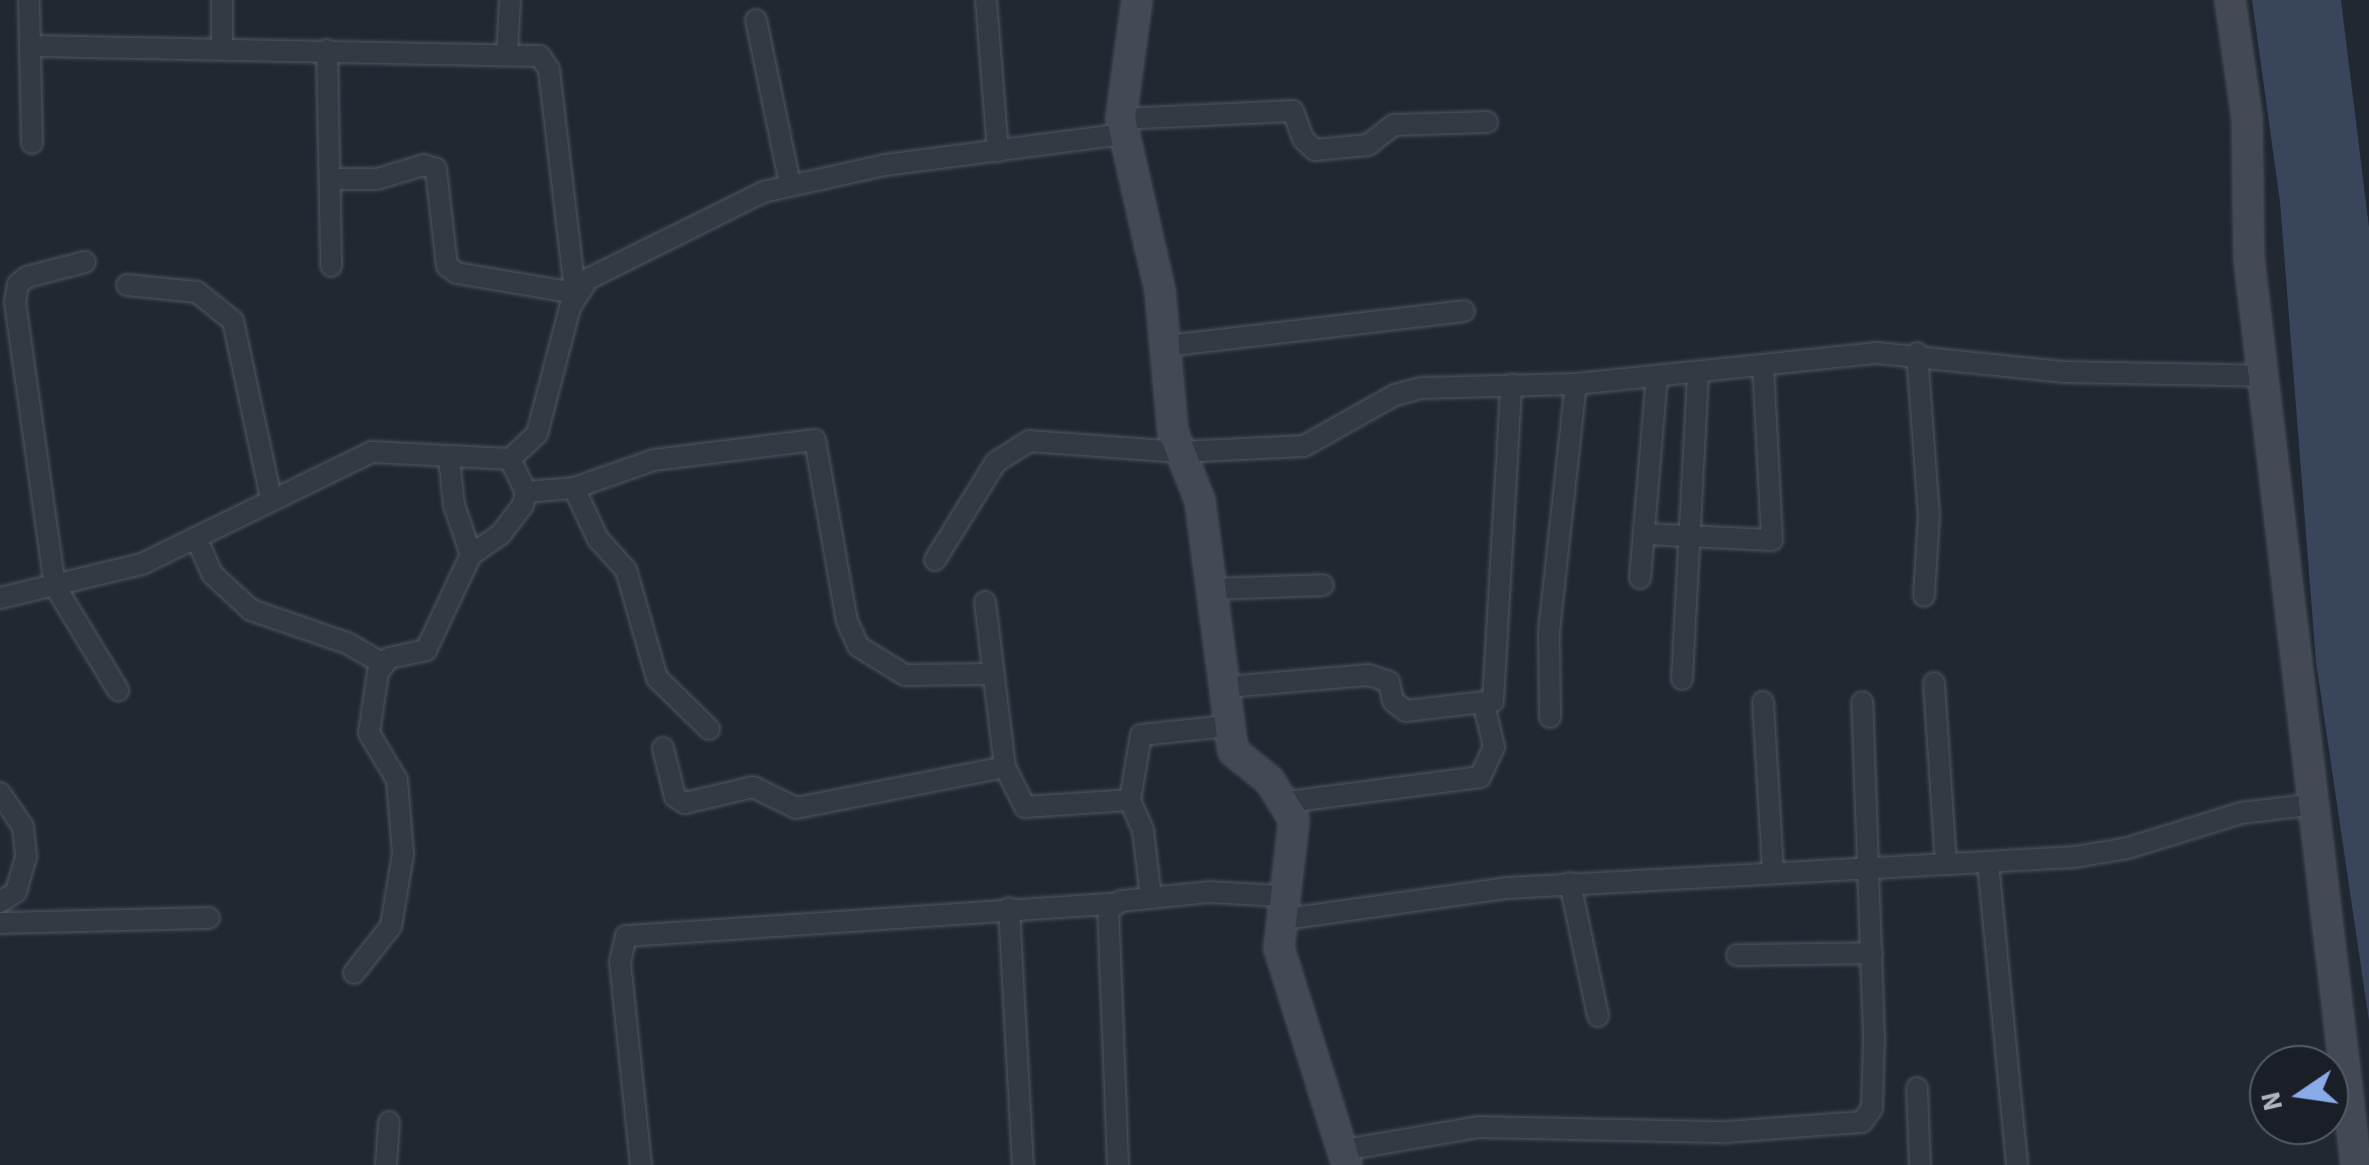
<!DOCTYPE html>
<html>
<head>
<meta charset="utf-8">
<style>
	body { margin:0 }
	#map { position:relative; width:2369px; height:1165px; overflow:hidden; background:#212832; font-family:"Source Sans 3",sans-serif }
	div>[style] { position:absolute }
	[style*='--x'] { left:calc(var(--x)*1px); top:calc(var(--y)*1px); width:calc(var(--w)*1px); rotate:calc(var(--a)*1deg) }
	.water>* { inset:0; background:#38455a }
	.roads { filter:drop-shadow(0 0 2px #525761) drop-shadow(0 0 2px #525761) }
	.street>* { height:20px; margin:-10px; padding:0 10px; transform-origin:10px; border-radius:10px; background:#343a43 }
	.secondary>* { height:28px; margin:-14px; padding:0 14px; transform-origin:14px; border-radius:14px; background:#434955 }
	span { translate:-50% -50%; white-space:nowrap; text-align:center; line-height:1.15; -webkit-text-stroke:8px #1a1f27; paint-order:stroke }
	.north { position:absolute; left:2249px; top:1045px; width:100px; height:100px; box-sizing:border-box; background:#1a1f27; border:2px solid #555b64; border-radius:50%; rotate:257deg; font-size:28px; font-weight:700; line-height:40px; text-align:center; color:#aeb4c0 }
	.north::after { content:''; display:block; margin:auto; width:35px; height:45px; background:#8aabe9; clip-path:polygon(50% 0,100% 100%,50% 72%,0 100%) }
</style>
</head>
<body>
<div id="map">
	<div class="water">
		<div style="clip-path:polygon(2252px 0,2341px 0,2369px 227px,2369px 1021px,2316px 662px,2280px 202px)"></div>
	</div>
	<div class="roads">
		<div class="street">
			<div style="--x:29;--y:0;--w:143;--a:88.8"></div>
			<div style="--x:222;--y:0;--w:49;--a:90"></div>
			<div style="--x:986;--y:0;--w:152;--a:85.5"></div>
			<div style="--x:756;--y:20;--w:167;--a:78.3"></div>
			<div style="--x:33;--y:46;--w:507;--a:1.13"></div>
			<div style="--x:540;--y:56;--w:17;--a:57"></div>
			<div style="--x:549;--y:70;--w:225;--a:83.3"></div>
			<div style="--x:575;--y:293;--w:120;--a:-170.4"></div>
			<div style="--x:457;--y:273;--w:12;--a:-145"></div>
			<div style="--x:447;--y:266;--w:98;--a:-96.5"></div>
			<div style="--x:436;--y:169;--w:13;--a:-162"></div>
			<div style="--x:424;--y:165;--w:49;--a:163.4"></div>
			<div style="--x:377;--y:179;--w:46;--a:180"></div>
			<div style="--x:327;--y:50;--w:216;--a:88.9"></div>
			<div style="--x:507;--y:54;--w:54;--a:-86.8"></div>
			<div style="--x:1121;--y:119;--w:172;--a:-2.7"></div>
			<div style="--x:1293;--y:111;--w:30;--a:70"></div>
			<div style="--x:1303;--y:139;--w:16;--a:43"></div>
			<div style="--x:1315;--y:150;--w:53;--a:-5.4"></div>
			<div style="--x:1368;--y:145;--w:33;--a:-38"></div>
			<div style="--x:1394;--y:125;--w:93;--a:-1.8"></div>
			<div style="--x:85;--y:262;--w:60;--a:165.5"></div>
			<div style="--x:27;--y:277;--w:11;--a:142"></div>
			<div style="--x:18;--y:284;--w:18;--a:99"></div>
			<div style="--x:15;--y:302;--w:287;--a:82"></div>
			<div style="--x:55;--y:586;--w:122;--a:58.8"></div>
			<div style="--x:127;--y:285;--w:70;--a:5.7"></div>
			<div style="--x:197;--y:292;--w:46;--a:38.9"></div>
			<div style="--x:233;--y:321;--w:181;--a:77.9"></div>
			<div style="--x:1167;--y:346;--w:299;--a:-6.7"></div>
			<div style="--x:1917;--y:353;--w:162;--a:85.8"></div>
			<div style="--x:1929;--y:515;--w:81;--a:93.5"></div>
			<div style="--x:449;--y:458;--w:47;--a:83.9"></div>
			<div style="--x:454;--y:505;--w:53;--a:71.2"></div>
			<div style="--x:574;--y:488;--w:85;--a:-19.3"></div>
			<div style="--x:654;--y:460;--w:162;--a:-7.1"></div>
			<div style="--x:815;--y:440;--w:184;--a:80"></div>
			<div style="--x:847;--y:621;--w:27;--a:66"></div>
			<div style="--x:858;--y:646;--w:55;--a:31.7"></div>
			<div style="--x:905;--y:675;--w:88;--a:-0.7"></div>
			<div style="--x:526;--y:492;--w:48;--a:-4.8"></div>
			<div style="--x:574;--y:488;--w:56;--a:64.8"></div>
			<div style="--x:598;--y:539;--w:42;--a:47.9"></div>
			<div style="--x:626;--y:570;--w:112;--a:74"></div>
			<div style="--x:657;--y:678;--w:73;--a:44.4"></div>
			<div style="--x:1644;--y:534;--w:128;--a:2.7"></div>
			<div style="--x:1772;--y:540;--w:175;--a:-92.9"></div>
			<div style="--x:197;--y:540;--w:37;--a:66"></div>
			<div style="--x:212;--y:574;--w:53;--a:42.7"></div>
			<div style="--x:251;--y:610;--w:102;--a:19"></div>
			<div style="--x:347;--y:643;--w:39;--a:30"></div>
			<div style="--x:935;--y:560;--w:115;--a:-58.1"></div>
			<div style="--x:996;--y:462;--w:39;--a:-32"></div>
			<div style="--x:1029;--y:441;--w:151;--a:4.2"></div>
			<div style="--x:1180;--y:452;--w:124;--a:-2.8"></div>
			<div style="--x:1304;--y:446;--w:104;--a:-29.3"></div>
			<div style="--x:1395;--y:395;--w:27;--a:-15"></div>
			<div style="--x:1421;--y:388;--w:155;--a:-1.5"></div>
			<div style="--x:1576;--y:384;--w:303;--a:-5.9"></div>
			<div style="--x:1877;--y:353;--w:189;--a:5.8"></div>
			<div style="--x:2065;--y:372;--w:201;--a:1.1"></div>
			<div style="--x:1640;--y:578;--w:202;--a:-85.2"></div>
			<div style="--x:1215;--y:589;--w:108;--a:-2.1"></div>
			<div style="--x:0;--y:598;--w:146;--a:-13.5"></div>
			<div style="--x:142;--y:564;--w:256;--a:-26"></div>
			<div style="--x:372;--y:452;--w:138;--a:2.9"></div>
			<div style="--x:510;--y:459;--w:37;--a:-43"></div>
			<div style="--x:537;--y:434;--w:131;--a:-75.4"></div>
			<div style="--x:570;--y:307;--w:33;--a:-57"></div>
			<div style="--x:588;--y:279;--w:195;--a:-26.4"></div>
			<div style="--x:763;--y:192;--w:125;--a:-12.5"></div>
			<div style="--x:885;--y:165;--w:240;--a:-7.4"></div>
			<div style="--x:985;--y:602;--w:166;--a:83.1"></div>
			<div style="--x:1005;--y:767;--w:45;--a:63.4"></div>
			<div style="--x:1025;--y:807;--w:105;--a:-3.8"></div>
			<div style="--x:1130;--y:800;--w:66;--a:-80.4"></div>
			<div style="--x:1141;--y:735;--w:86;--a:-6"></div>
			<div style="--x:1682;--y:679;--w:306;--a:-87"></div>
			<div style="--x:1934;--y:683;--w:181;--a:86.2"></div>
			<div style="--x:1226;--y:687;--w:143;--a:-4.8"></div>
			<div style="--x:1368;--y:675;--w:22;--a:18"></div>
			<div style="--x:1389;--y:682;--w:19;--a:78"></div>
			<div style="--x:1393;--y:701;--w:16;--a:38"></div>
			<div style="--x:1406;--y:711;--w:88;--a:-6.6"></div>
			<div style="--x:1493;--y:701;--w:317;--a:-86.7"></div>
			<div style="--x:1763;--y:702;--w:169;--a:86.6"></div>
			<div style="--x:1550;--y:717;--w:86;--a:-90.7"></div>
			<div style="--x:1549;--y:631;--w:248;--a:-83.8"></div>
			<div style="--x:663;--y:748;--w:50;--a:76.2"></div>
			<div style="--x:675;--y:797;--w:12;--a:31"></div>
			<div style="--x:685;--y:803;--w:70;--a:-13.2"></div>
			<div style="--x:753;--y:787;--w:48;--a:26"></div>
			<div style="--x:796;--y:808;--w:213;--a:-11.1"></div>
			<div style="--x:0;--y:793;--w:41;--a:55.9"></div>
			<div style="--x:23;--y:827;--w:30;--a:84"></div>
			<div style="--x:26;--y:857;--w:36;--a:106"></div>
			<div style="--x:16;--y:892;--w:19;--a:148"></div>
			<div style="--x:1130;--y:800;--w:33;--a:67"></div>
			<div style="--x:1143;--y:830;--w:68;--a:83.3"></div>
			<div style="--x:1288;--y:802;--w:194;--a:-7.4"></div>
			<div style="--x:1480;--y:777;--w:33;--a:-65"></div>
			<div style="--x:1494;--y:747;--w:43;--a:-103.4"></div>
			<div style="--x:1988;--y:863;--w:303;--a:84.5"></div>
			<div style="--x:1570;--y:883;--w:136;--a:78.1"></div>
			<div style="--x:1009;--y:908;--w:257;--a:86.9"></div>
			<div style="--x:1279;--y:920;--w:230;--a:-8"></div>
			<div style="--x:1507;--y:888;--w:569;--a:-3.12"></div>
			<div style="--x:2075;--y:857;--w:54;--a:-9.6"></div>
			<div style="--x:2128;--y:848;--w:118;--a:-17.2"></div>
			<div style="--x:2241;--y:813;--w:76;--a:-6.8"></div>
			<div style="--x:0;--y:923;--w:209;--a:-1.4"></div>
			<div style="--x:1737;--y:955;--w:135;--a:-0.8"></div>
			<div style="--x:354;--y:973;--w:60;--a:-51.8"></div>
			<div style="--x:391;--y:926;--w:73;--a:-80.5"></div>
			<div style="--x:403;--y:854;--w:74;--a:-94.6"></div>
			<div style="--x:397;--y:780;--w:55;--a:-120.8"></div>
			<div style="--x:369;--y:733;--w:62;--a:-81.6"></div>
			<div style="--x:378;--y:672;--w:18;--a:-52"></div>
			<div style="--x:389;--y:658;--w:38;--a:-12"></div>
			<div style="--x:426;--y:650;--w:105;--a:-64.7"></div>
			<div style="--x:471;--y:555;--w:37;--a:-35"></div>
			<div style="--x:501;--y:534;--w:36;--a:-53"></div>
			<div style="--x:523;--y:505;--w:13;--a:-77"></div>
			<div style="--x:526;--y:492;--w:37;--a:-116"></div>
			<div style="--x:1917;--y:1088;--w:77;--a:87.8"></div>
			<div style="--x:1344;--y:1150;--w:136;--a:-9.7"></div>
			<div style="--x:1478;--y:1127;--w:248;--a:1.2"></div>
			<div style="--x:1726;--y:1132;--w:136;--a:-4.2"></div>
			<div style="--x:1862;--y:1122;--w:17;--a:-54"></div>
			<div style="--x:1872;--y:1108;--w:70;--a:-88.4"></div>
			<div style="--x:1874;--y:1038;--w:336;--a:-92"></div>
			<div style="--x:386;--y:1165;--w:43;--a:-86"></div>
			<div style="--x:641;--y:1165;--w:204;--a:-95.9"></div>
			<div style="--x:620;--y:962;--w:27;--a:-77"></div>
			<div style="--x:626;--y:936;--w:488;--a:-3.8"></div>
			<div style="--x:1118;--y:1165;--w:255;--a:-92.2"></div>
			<div style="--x:1108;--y:910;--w:16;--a:-35"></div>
			<div style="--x:1121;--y:901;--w:88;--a:-5.8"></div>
			<div style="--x:1209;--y:892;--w:73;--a:3.1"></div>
		</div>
		<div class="secondary">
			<div style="--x:1137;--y:0;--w:120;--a:97.7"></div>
			<div style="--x:1121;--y:119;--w:175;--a:77.2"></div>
			<div style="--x:1160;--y:290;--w:143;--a:84.8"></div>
			<div style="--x:1173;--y:432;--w:74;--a:68.6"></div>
			<div style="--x:1200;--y:501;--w:252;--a:82.5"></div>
			<div style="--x:1233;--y:751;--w:48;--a:39"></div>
			<div style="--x:1270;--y:781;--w:46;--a:58.4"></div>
			<div style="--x:1294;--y:820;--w:129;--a:96.7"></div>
			<div style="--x:1279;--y:948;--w:227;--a:72.6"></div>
			<div style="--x:2230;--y:0;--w:119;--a:81.8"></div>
			<div style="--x:2247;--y:118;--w:141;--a:89.2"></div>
			<div style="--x:2249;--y:259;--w:912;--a:83.26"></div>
		</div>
	</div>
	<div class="north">N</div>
</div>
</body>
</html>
